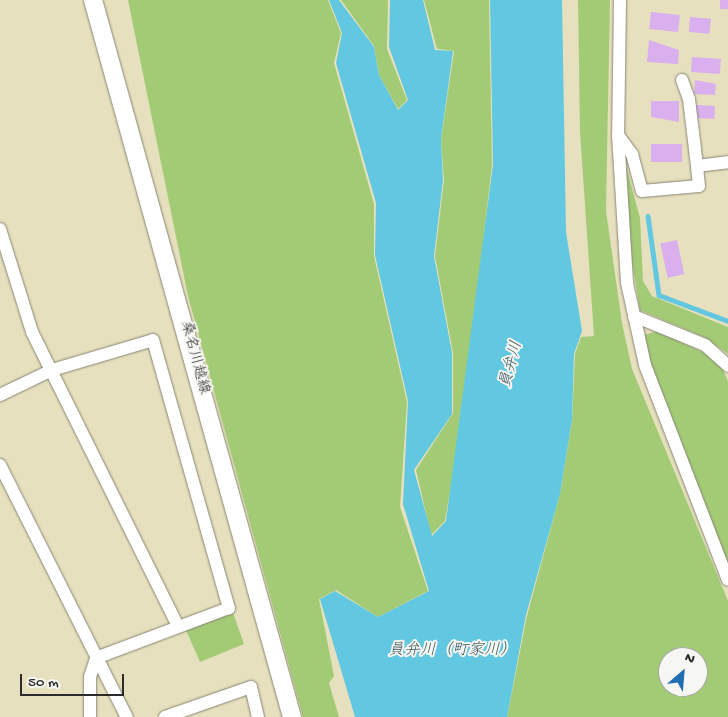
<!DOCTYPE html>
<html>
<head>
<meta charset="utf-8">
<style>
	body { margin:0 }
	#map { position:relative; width:728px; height:717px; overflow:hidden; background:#e7e0be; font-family:"Gochi Hand","Klee One",sans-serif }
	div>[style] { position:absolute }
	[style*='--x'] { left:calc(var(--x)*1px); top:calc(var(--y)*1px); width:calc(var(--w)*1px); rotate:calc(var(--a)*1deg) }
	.green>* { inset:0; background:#a3cb76 }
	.water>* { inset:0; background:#62c7e0 }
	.stream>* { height:4.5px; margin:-2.25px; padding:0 2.25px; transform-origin:2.25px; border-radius:2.25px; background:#62c7e0 }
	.building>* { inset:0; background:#d9afee; transform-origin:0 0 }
	.roads { filter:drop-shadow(0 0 1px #898674) drop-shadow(0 0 1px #898674) }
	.street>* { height:12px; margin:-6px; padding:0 6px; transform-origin:6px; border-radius:6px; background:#fff }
	.secondary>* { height:18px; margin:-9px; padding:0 9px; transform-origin:9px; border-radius:9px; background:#fff }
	span { translate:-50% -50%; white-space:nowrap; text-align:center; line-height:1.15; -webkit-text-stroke:4px #f6f6f2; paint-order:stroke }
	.street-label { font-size:15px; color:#2b2b2b }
	.water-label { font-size:16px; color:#3c5a61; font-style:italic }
	.north { position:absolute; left:658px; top:647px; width:50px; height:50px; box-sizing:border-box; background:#f6f6f2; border:1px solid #a5a5a2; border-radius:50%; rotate:27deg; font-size:14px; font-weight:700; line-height:20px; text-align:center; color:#2b2b2b }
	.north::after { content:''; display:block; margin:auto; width:18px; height:22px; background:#1f6fb2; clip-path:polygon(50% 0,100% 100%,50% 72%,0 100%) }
	.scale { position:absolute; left:20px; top:674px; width:104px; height:22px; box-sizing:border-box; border:2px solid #2b2b2b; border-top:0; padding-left:6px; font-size:15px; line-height:18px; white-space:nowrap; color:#2b2b2b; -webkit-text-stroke:4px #f6f6f2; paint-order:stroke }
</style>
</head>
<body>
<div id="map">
	<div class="green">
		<div style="clip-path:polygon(128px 0,328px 0,341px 33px,334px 63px,374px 204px,374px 256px,407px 402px,400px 507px,428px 591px,378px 617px,336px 590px,319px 599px,334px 676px,329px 683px,339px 717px,303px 717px,188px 296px)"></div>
		<div style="clip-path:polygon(341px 0,388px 0,387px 49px,407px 100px,398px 109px,379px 75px,374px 46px)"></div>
		<div style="clip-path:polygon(424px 0,489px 0,492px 165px,465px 402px,445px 521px,431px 535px,416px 470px,453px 413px,453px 353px,435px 256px,444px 180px,441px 140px,454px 51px,437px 49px)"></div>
		<div style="clip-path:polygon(evenodd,578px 0,610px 0,606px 211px,622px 323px,632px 369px,728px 601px,728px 717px,507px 717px,527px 616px,560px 494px,572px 421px,575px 354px,581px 337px,594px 336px,580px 132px,578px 0,668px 657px,698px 657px,698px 687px,668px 687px,668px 657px)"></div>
		<div style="clip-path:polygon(622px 151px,640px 218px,643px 281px,652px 296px,728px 327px,728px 354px,706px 338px,640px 310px,626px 225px)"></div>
		<div style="clip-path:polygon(657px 331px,709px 355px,720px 363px,728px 381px,728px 567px,649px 363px,644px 335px)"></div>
		<div style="clip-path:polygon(233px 613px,244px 644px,200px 662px,185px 628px)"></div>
	</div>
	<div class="water">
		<div style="clip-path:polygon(329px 0,339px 0,374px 47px,379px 75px,398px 110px,408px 100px,389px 47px,390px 0,423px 0,435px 50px,453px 51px,441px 139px,443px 180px,434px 256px,452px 353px,452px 414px,414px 470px,432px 536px,446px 521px,493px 165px,490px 0,562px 0,566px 232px,582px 331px,574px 354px,572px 420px,560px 494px,526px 615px,507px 717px,355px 717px,320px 599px,335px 591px,378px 617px,429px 591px,403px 504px,408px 401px,375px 255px,376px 203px,336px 63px,342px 33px)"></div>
	</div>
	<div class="stream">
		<div style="--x:648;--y:216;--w:80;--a:82.1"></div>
		<div style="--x:659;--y:295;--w:74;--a:20.6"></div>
	</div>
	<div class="building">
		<div style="left:720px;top:0;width:8px;height:9px"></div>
		<div style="left:651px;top:12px;width:29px;height:17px;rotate:6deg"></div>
		<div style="left:690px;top:17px;width:21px;height:15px;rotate:5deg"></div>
		<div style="clip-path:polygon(649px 40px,679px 50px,678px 64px,647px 62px)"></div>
		<div style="left:692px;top:57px;width:29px;height:15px;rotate:4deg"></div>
		<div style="clip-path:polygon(695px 80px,716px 84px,715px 95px,694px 94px)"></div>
		<div style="clip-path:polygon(651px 101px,679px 101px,679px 122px,651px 117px)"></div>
		<div style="left:696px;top:105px;width:19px;height:13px;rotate:3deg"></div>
		<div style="left:651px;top:144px;width:31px;height:18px"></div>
		<div style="left:677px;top:240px;width:35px;height:17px;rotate:78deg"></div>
	</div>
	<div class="roads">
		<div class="street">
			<div style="--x:620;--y:0;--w:135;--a:90.8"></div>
			<div style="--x:618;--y:135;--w:148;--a:86.5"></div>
			<div style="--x:627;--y:283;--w:84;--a:77.6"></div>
			<div style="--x:645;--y:365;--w:230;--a:68.9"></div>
			<div style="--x:682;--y:80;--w:20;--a:70"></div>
			<div style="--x:689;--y:99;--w:67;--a:83.2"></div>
			<div style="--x:618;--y:135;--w:24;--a:54"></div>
			<div style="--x:632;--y:154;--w:38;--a:75"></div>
			<div style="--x:642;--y:191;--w:57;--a:-5"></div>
			<div style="--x:699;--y:186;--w:20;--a:-96"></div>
			<div style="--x:697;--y:166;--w:31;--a:-7"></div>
			<div style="--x:0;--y:229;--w:108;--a:72.7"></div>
			<div style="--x:32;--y:332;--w:328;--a:63.6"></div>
			<div style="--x:634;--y:316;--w:77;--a:22.2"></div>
			<div style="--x:705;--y:345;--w:31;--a:42"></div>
			<div style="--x:0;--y:395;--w:58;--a:-25.7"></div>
			<div style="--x:52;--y:370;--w:105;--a:-16.5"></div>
			<div style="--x:153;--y:340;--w:279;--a:74.2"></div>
			<div style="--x:229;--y:608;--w:142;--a:159.4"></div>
			<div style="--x:0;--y:465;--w:282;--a:63.3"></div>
			<div style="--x:90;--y:717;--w:40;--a:-90"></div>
			<div style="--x:90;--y:677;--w:20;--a:-72"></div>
			<div style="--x:165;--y:717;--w:91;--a:-19.2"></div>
			<div style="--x:251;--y:687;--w:31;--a:77"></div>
		</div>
		<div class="secondary">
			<div style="--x:93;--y:0;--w:744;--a:74.49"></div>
		</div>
	</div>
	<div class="street-label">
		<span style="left:194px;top:358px;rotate:75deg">桑名川越線</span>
	</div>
	<div class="water-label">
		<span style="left:513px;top:365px;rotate:-75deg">員弁川</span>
		<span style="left:452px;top:652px">員弁川（町家川）</span>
	</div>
	<div class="north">N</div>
	<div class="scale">50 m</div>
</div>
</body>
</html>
